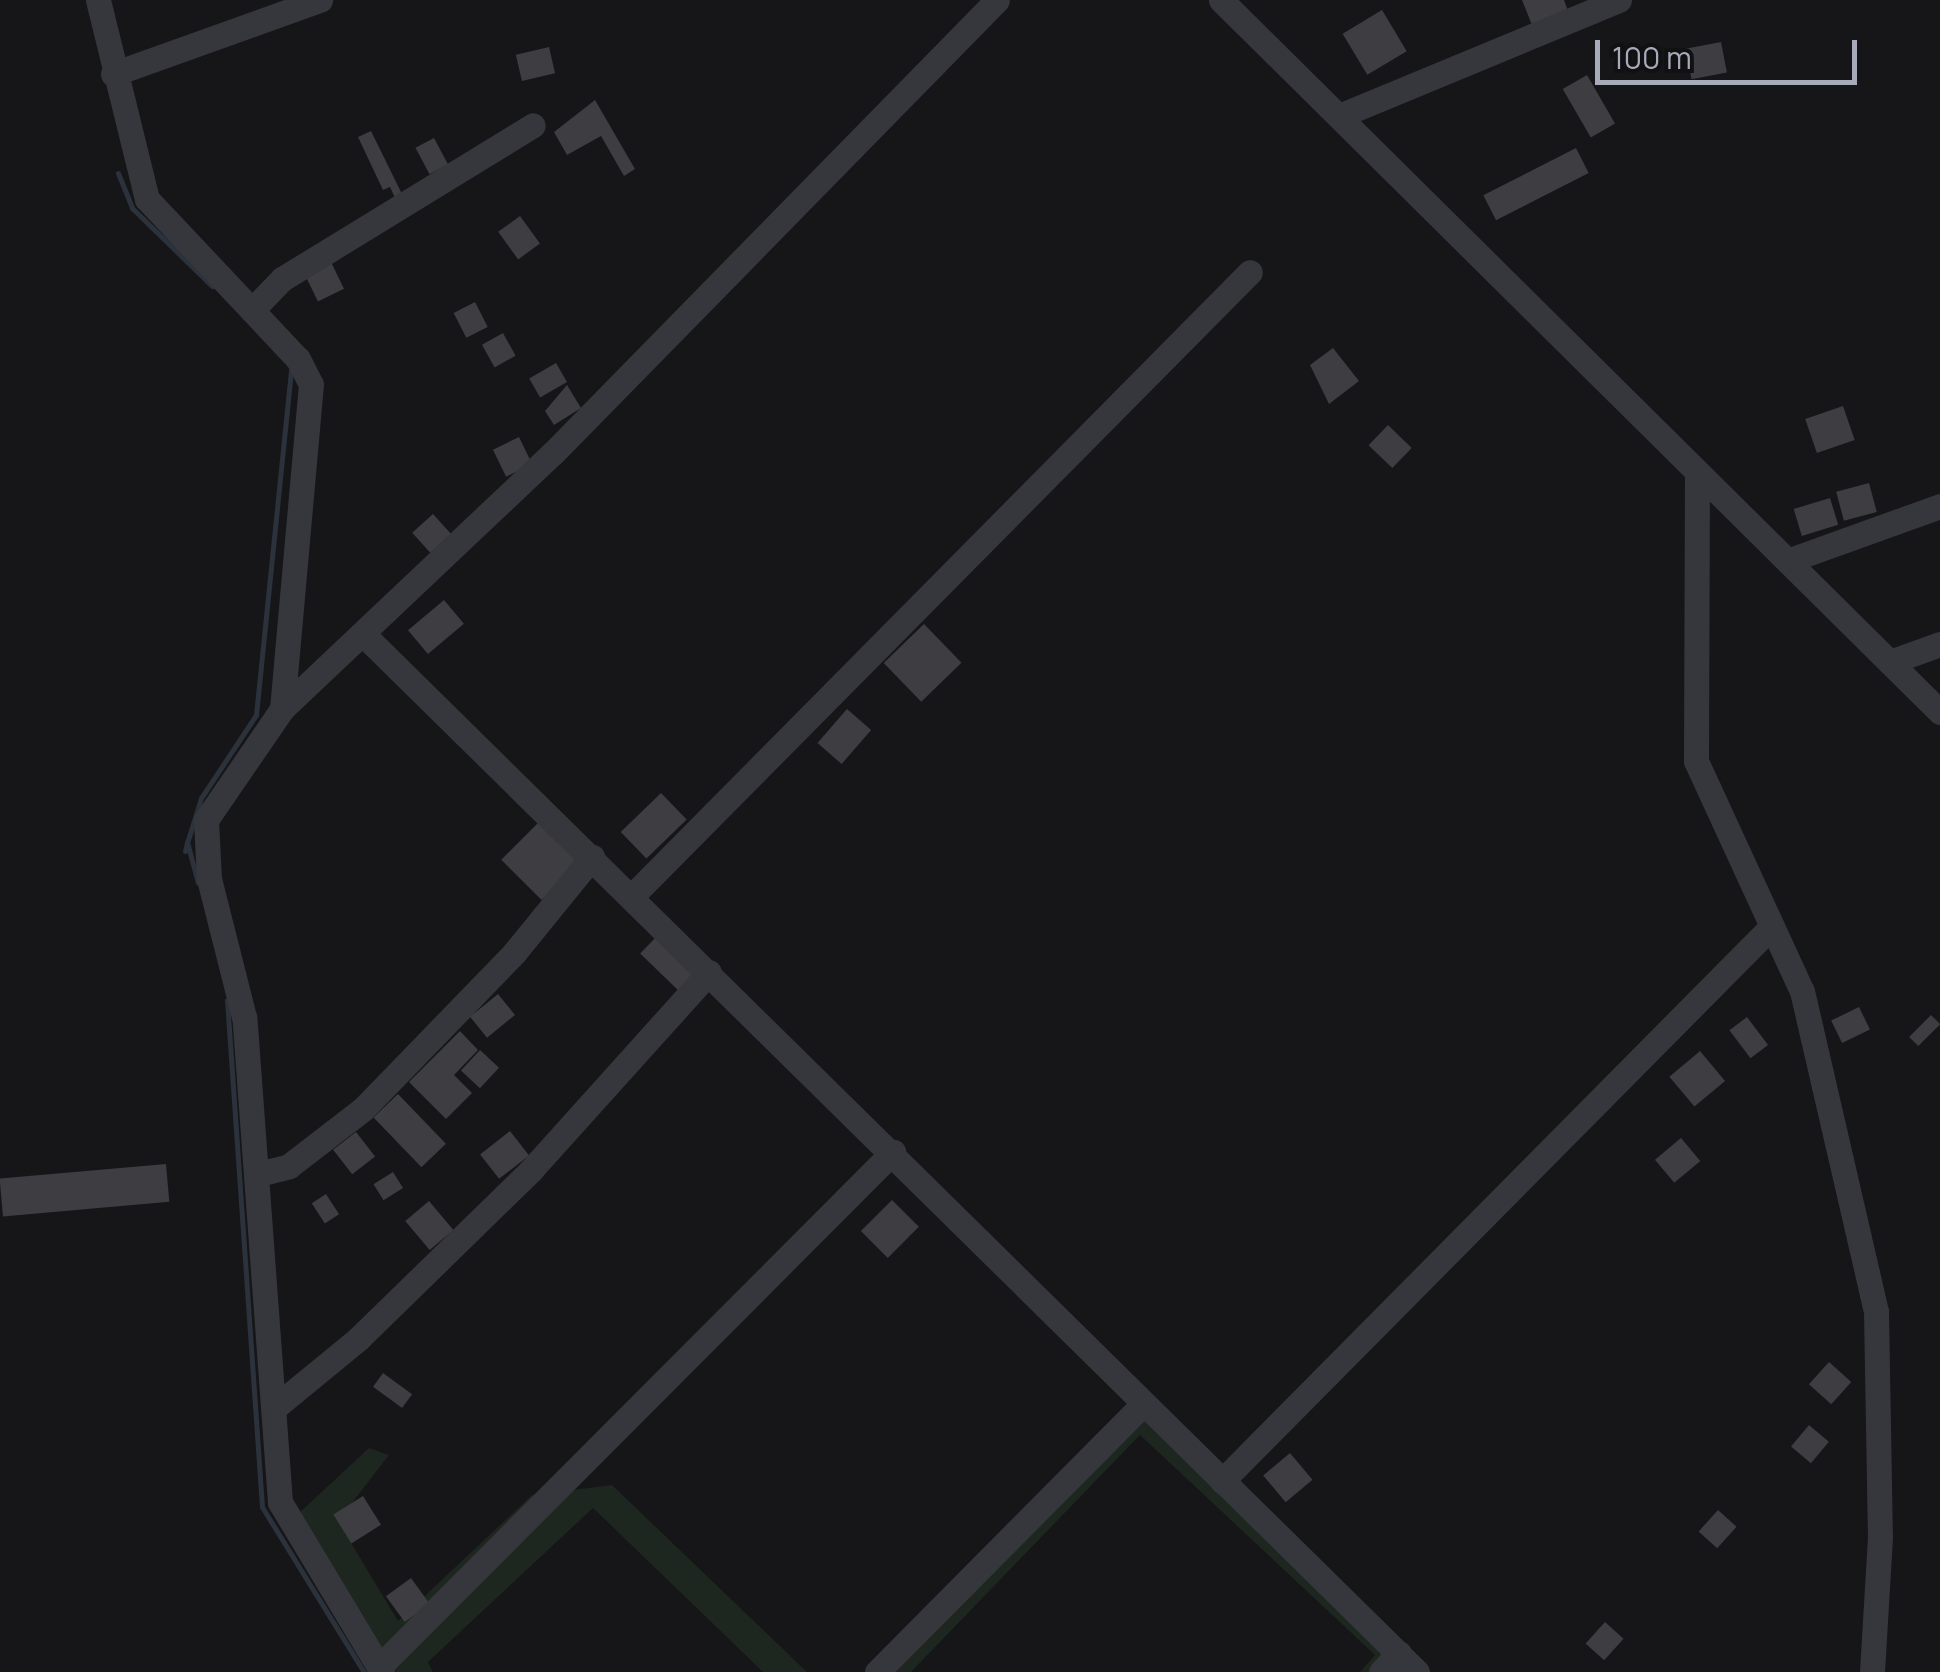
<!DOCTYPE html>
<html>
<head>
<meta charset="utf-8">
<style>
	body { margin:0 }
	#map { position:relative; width:1940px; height:1672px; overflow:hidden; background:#161517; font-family:Manrope,sans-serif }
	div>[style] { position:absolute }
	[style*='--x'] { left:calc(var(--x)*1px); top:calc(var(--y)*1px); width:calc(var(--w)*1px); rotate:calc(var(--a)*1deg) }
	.green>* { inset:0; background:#1d261f }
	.stream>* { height:5px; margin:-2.5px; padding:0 2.5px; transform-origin:2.5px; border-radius:2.5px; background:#2b323c }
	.building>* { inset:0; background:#3d3d42; transform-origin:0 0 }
	.minor>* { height:25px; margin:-12.5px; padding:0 12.5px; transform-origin:12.5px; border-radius:12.5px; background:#36373d }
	span { translate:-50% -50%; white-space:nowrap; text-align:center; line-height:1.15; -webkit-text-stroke:10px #111012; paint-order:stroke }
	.scale { position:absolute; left:1595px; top:40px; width:262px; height:45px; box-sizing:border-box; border:5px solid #a7aab8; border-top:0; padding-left:12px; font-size:30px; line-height:35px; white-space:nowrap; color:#a7aab8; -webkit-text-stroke:8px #111012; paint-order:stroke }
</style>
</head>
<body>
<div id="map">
	<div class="green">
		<div style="clip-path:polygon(1144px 1408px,1403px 1659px,1390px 1672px,1360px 1672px,1375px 1655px,1140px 1435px,911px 1672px,885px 1672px)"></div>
		<div style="clip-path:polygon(369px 1448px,389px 1455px,338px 1521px,398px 1621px,532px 1495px,612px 1485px,807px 1672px,763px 1672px,593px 1508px,428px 1662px,433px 1672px,396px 1672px,299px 1513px)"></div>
	</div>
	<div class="stream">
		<div style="--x:118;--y:173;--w:38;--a:68"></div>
		<div style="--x:132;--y:208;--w:112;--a:44.3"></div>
		<div style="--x:187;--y:843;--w:47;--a:-72.7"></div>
		<div style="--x:201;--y:798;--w:100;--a:-56.5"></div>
		<div style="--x:256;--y:715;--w:347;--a:-84.2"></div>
		<div style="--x:185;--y:851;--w:9;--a:-77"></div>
		<div style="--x:187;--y:842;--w:42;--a:75"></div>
		<div style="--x:227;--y:1000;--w:508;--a:86.05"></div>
		<div style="--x:262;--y:1507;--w:194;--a:58.3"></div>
	</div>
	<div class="building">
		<div style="clip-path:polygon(1522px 0,1564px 0,1568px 11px,1532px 25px)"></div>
		<div style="left:1382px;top:10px;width:48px;height:46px;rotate:59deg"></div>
		<div style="left:1721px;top:42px;width:31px;height:36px;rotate:79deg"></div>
		<div style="left:549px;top:47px;width:27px;height:34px;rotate:77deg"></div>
		<div style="left:1587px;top:75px;width:56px;height:28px;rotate:60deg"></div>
		<div style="clip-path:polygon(595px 100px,635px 169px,624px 176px,601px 136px,567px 155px,554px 132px)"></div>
		<div style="clip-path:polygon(371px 131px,402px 194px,395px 198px,390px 187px,383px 190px,358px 137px)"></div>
		<div style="left:434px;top:138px;width:30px;height:21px;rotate:62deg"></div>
		<div style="left:1576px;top:148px;width:28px;height:104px;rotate:63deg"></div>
		<div style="left:520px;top:216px;width:34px;height:27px;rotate:54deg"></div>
		<div style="left:330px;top:260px;width:32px;height:29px;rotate:64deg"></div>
		<div style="left:475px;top:302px;width:28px;height:24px;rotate:63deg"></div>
		<div style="left:503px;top:333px;width:26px;height:24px;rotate:61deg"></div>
		<div style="clip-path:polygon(1333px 348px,1359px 381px,1329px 404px,1310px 365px)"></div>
		<div style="left:556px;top:363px;width:22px;height:31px;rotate:60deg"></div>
		<div style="clip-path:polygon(567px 385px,581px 408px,554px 425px,545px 411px)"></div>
		<div style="left:1843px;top:406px;width:36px;height:40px;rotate:71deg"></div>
		<div style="left:1388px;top:425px;width:33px;height:28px;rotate:44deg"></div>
		<div style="left:519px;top:437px;width:30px;height:29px;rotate:64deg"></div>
		<div style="left:1869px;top:483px;width:30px;height:34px;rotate:75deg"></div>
		<div style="left:1830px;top:498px;width:28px;height:38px;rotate:73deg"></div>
		<div style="left:433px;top:514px;width:27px;height:28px;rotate:48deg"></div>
		<div style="left:444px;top:600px;width:31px;height:47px;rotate:50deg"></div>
		<div style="left:924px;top:624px;width:54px;height:56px;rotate:46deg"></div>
		<div style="left:847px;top:709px;width:32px;height:45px;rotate:41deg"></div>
		<div style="left:661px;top:793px;width:37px;height:56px;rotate:46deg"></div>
		<div style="left:543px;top:818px;width:57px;height:59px;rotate:45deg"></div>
		<div style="left:661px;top:932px;width:60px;height:30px;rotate:44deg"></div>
		<div style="left:498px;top:994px;width:27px;height:36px;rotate:51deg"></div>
		<div style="left:1859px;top:1007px;width:25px;height:31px;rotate:64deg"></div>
		<div style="left:1931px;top:1015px;width:13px;height:31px;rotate:45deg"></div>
		<div style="left:1747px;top:1017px;width:35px;height:22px;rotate:53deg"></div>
		<div style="clip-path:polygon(460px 1031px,478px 1050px,454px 1075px,472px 1093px,446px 1119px,409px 1082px)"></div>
		<div style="left:480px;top:1050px;width:26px;height:28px;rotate:43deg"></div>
		<div style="left:1700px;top:1051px;width:39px;height:40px;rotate:50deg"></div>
		<div style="left:398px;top:1094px;width:69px;height:34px;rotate:46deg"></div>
		<div style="left:510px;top:1131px;width:31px;height:38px;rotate:52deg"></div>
		<div style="left:356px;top:1132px;width:31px;height:29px;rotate:52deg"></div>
		<div style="left:1681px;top:1138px;width:30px;height:34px;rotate:50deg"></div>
		<div style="left:166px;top:1164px;width:38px;height:167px;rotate:85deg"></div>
		<div style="left:393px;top:1172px;width:19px;height:23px;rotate:58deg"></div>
		<div style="left:326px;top:1194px;width:24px;height:17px;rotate:57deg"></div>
		<div style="left:892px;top:1200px;width:38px;height:44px;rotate:45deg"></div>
		<div style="left:429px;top:1201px;width:38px;height:31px;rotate:50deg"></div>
		<div style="left:1829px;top:1362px;width:30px;height:30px;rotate:42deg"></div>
		<div style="left:383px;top:1373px;width:36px;height:17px;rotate:36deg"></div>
		<div style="left:1809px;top:1425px;width:26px;height:28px;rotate:40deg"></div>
		<div style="left:1290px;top:1453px;width:35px;height:35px;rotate:50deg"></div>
		<div style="left:363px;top:1496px;width:34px;height:35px;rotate:58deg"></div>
		<div style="left:1718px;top:1510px;width:25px;height:29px;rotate:42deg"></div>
		<div style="left:411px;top:1578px;width:32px;height:31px;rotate:54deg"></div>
		<div style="left:1605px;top:1622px;width:25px;height:29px;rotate:42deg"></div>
	</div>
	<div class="minor">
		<div style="--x:98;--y:0;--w:205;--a:76.2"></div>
		<div style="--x:147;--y:199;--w:220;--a:46.7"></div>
		<div style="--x:298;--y:359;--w:28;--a:63"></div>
		<div style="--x:311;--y:384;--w:326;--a:95.1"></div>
		<div style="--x:1221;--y:0;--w:1012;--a:44.72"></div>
		<div style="--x:113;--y:74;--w:220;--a:-19.7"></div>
		<div style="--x:1339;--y:116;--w:303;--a:-22.5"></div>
		<div style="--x:252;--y:310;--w:43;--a:-45.9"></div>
		<div style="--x:282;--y:279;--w:294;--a:-31.5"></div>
		<div style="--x:1697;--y:472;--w:289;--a:90.2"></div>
		<div style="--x:1696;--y:761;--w:253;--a:65.3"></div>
		<div style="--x:1802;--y:991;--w:328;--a:77"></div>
		<div style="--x:1876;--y:1311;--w:226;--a:89"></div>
		<div style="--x:1880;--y:1537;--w:135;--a:93.4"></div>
		<div style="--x:1790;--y:560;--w:159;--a:-19.8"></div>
		<div style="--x:366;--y:637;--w:1475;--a:44.56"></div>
		<div style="--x:1890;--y:662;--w:53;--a:-19.8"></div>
		<div style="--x:632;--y:896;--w:878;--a:-45.28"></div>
		<div style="--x:258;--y:1174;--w:32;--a:-14"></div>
		<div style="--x:289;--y:1166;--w:93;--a:-37.6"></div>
		<div style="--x:363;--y:1109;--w:217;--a:-45.9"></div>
		<div style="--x:514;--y:953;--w:124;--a:-50.9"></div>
		<div style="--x:274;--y:1408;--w:109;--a:-39.4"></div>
		<div style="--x:358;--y:1339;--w:242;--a:-44.3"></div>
		<div style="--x:531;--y:1170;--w:266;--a:-48"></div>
		<div style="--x:1222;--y:1481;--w:780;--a:-45.26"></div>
		<div style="--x:379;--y:1667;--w:728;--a:-45.06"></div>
		<div style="--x:382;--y:1672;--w:198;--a:-121"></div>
		<div style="--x:280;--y:1502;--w:486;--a:-94.2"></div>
		<div style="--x:244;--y:1017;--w:142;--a:-104.2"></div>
		<div style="--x:209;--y:879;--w:59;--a:-92.9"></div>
		<div style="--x:206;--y:820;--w:135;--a:-55.6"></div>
		<div style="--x:282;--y:709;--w:373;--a:-43.4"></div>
		<div style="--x:553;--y:453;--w:634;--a:-45.57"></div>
		<div style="--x:877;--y:1672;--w:378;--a:-45.2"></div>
		<div style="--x:1381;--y:1672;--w:26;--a:-47"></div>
	</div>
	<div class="scale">100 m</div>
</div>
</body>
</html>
